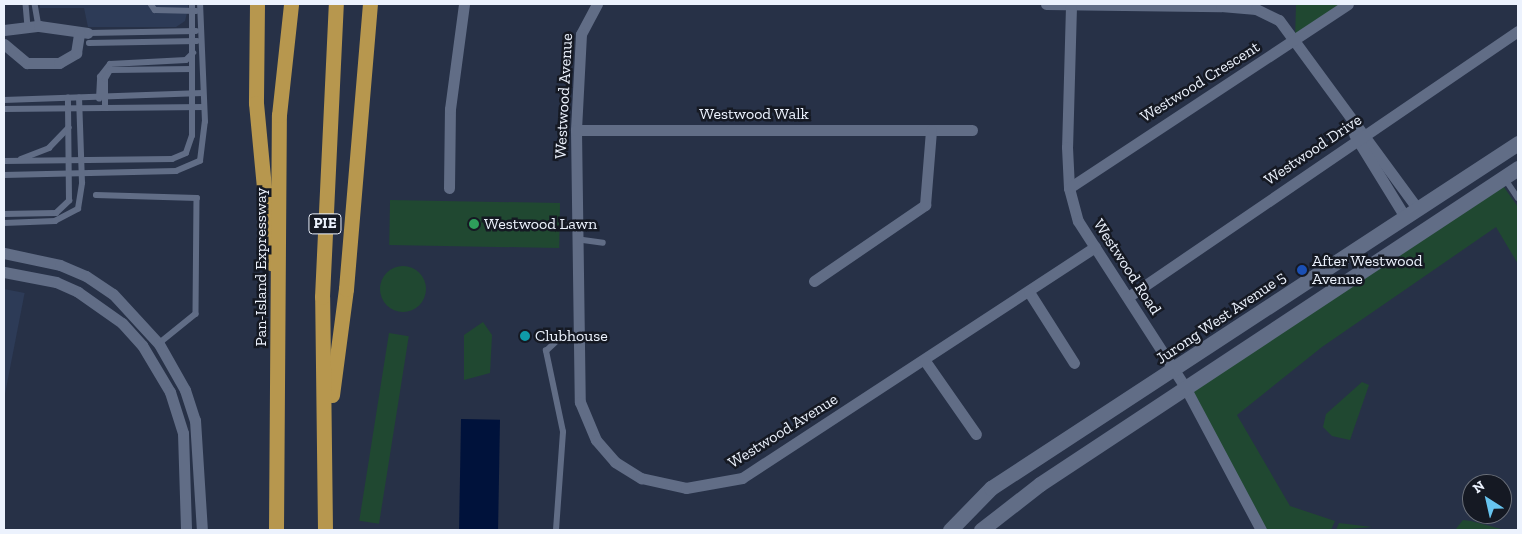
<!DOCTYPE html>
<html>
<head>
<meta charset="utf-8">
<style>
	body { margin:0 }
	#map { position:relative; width:1522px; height:534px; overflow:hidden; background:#273147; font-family:"Zilla Slab",serif }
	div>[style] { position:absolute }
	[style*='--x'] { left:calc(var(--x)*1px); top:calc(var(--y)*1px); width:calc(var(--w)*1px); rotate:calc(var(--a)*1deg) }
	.built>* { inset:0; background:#2d3b57; transform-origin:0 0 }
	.green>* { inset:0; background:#204831; transform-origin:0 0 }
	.round { border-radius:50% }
	.water>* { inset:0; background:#00123b; transform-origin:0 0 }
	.lane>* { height:5.5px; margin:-2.75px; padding:0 2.75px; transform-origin:2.75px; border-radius:2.75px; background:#616d86 }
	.street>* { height:11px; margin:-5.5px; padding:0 5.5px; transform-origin:5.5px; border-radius:5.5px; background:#616d86 }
	.secondary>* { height:15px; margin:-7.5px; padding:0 7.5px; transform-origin:7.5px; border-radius:7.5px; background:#616d86 }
	.highway>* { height:15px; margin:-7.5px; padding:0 7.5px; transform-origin:7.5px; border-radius:7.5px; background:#b7974e }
	.dots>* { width:14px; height:14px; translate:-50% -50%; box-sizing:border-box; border:2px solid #151923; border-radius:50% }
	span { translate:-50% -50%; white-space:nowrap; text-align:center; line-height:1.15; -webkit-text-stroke:5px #151923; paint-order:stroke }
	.shield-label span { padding:1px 4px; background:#151923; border:1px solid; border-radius:4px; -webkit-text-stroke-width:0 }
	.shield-label { font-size:15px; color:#ecf2fd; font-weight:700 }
	.street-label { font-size:16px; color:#ecf2fd }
	.poi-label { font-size:16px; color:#ecf2fd }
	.left { translate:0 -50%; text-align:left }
	.frame { position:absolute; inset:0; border:5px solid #ecf2fd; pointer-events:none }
	.north { position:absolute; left:1462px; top:474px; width:50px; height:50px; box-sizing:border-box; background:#151923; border:1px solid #6b707a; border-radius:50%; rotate:325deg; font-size:14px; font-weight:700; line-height:20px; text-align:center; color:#ecf2fd }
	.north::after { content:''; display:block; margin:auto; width:18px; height:22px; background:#67c4ef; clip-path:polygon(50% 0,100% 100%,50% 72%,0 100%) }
</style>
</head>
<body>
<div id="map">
	<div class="built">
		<div style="clip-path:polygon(40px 4px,188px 4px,188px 9px,185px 21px,176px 27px,88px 27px,84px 8px,40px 8px)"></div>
		<div style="left:4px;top:289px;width:21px;height:241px;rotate:11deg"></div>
	</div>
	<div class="green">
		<div style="clip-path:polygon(1296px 4px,1348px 4px,1295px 41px)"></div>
		<div style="clip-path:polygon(1499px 180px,1518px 207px,1518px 264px,1496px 227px,1322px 347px,1237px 415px,1290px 506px,1335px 521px,1331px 530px,1264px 530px,1185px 387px)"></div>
		<div style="left:560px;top:203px;width:45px;height:170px;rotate:91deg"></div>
		<div class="round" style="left:380px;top:266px;width:46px;height:46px"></div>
		<div style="clip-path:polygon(483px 322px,492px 335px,490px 373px,464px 380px,464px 335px)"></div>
		<div style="left:389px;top:333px;width:20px;height:190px;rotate:9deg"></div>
		<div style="clip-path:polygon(1362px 382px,1369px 385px,1350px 440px,1332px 436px,1323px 427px,1326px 414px)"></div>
		<div style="clip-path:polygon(1463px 520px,1471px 521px,1505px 530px,1455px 530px)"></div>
		<div style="clip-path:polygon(1339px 523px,1372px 527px,1336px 530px)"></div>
	</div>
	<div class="water">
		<div style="left:461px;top:419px;width:39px;height:111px;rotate:1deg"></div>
	</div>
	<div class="lane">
		<div style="--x:26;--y:4;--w:22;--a:85"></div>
		<div style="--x:35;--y:4;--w:22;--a:80"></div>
		<div style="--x:151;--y:4;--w:7;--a:56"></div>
		<div style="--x:155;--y:10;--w:41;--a:1.4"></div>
		<div style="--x:88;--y:33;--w:108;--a:-1.1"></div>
		<div style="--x:89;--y:43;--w:108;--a:-1.1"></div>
		<div style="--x:99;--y:99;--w:22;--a:-87"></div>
		<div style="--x:100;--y:77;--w:16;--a:-52"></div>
		<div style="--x:110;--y:64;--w:76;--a:-3"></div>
		<div style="--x:186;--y:60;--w:10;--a:-45"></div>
		<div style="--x:4;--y:100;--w:199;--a:-2"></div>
		<div style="--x:105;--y:107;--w:28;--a:-90"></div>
		<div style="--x:105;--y:79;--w:10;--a:-61"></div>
		<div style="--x:110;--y:70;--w:82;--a:-0.7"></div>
		<div style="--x:4;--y:109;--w:200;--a:-0.6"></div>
		<div style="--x:21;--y:159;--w:30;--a:-21"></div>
		<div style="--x:49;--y:148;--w:28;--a:-46"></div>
		<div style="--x:4;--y:161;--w:168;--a:-0.7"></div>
		<div style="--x:172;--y:159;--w:15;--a:-23"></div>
		<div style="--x:186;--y:153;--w:18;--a:-71"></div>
		<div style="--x:192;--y:136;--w:132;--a:-90"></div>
		<div style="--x:4;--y:175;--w:172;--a:-1.3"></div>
		<div style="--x:176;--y:171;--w:26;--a:-23"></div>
		<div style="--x:200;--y:161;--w:39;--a:-83"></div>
		<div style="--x:205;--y:122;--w:118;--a:-92.4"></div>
		<div style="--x:1504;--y:177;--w:25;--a:56"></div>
		<div style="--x:96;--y:195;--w:101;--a:1.7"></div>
		<div style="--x:197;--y:198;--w:116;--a:90.5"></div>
		<div style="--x:196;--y:314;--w:48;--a:141"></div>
		<div style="--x:4;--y:214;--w:52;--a:-1.1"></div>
		<div style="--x:56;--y:213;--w:18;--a:-43"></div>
		<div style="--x:69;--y:201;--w:103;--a:-90.6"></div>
		<div style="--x:4;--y:223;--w:51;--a:-2.2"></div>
		<div style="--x:55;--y:221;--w:26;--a:-28"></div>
		<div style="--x:78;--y:209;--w:26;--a:-81"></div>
		<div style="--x:82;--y:183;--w:85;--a:-92"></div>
		<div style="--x:576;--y:239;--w:27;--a:8"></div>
		<div style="--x:556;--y:530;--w:98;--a:-85.9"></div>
		<div style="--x:563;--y:432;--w:83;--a:-101.9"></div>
		<div style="--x:546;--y:351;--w:18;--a:-43"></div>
		<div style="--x:559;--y:339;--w:21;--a:-14"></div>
	</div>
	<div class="street">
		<div style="--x:597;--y:4;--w:34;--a:118"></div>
		<div style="--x:581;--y:34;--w:96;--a:93"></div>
		<div style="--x:576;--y:130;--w:272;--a:89.2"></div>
		<div style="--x:580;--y:402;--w:41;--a:67.2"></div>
		<div style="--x:596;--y:440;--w:29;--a:49"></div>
		<div style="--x:615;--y:462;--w:31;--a:32"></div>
		<div style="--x:641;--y:478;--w:46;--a:12.5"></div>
		<div style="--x:686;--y:488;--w:57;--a:-10.1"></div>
		<div style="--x:742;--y:478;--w:422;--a:-33.2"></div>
		<div style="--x:1046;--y:4;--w:175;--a:0.7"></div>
		<div style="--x:1221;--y:6;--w:35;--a:5"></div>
		<div style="--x:1256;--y:9;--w:25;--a:26"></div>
		<div style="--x:1279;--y:20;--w:235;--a:53.7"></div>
		<div style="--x:1071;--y:6;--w:141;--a:91.6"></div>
		<div style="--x:1067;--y:147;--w:41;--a:87.2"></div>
		<div style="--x:1069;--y:188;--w:34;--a:75"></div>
		<div style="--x:1078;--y:221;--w:197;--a:57.2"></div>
		<div style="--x:1185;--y:387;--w:162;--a:62"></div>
		<div style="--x:4;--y:30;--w:35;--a:-7"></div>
		<div style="--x:39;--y:26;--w:49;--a:8.1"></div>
		<div style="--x:4;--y:44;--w:30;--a:40"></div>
		<div style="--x:27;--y:63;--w:32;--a:0"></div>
		<div style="--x:59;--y:63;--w:20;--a:-30"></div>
		<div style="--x:76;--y:53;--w:20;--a:-81"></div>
		<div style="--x:576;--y:130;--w:396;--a:0"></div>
		<div style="--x:1354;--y:134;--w:97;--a:58.4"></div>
		<div style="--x:449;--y:188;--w:79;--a:-89.3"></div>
		<div style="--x:450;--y:109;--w:106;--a:-82.4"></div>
		<div style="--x:1069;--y:188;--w:334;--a:-33.4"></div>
		<div style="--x:4;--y:253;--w:57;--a:12.1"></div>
		<div style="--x:60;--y:265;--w:28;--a:23"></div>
		<div style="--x:86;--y:276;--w:32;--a:34"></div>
		<div style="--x:113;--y:294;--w:68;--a:47.4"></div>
		<div style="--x:159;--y:344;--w:53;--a:60.5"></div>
		<div style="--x:185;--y:390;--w:32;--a:72"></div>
		<div style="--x:195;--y:420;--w:110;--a:86.4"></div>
		<div style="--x:4;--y:272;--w:53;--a:10.9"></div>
		<div style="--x:56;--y:282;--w:24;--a:24"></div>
		<div style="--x:78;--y:292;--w:54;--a:35.2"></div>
		<div style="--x:122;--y:323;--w:30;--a:48"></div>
		<div style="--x:142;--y:345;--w:55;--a:59.2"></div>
		<div style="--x:170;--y:392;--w:43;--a:72.4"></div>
		<div style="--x:183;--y:433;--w:97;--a:88.2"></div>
		<div style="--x:814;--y:281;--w:135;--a:-34.4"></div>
		<div style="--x:925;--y:205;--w:75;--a:-85.4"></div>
		<div style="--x:1029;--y:292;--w:84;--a:57.6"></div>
		<div style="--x:1128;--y:297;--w:472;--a:-34.3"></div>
		<div style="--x:925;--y:361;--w:89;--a:55.1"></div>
	</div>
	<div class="secondary">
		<div style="--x:950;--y:530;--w:59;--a:-45.7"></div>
		<div style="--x:991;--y:488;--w:630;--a:-33.21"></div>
		<div style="--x:981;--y:530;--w:75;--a:-37.9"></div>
		<div style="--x:1040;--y:484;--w:573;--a:-33.47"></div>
	</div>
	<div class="highway">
		<div style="--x:257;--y:4;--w:99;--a:90.6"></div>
		<div style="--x:256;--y:103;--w:161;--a:84.6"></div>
		<div style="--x:332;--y:395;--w:107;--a:-82.5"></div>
		<div style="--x:346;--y:289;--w:286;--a:-85.2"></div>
		<div style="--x:276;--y:530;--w:415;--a:-89.6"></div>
		<div style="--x:279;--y:115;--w:112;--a:-83.8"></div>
		<div style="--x:325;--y:530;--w:233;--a:-90.7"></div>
		<div style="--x:322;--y:297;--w:293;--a:-87.3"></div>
	</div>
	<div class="dots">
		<div style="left:474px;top:224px;background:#2e9e5b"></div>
		<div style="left:1302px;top:270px;background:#1a4fb4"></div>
		<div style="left:525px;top:336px;background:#0f9aa8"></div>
	</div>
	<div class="shield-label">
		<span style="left:325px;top:224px">PIE</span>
	</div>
	<div class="street-label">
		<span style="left:1200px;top:82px;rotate:-32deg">Westwood Crescent</span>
		<span style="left:564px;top:96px;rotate:-87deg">Westwood Avenue</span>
		<span style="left:754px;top:114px">Westwood Walk</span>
		<span style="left:1313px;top:150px;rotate:-34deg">Westwood Drive</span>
		<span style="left:261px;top:267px;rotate:-90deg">Pan-Island Expressway</span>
		<span style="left:1127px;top:267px;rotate:57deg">Westwood Road</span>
		<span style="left:1221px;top:318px;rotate:-34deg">Jurong West Avenue 5</span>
		<span style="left:783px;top:431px;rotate:-32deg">Westwood Avenue</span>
	</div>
	<div class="poi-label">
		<span class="left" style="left:484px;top:224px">Westwood Lawn</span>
		<span class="left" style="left:1312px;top:270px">After Westwood<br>Avenue</span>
		<span class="left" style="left:535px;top:336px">Clubhouse</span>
	</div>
	<div class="frame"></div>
	<div class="north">N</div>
</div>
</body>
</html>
